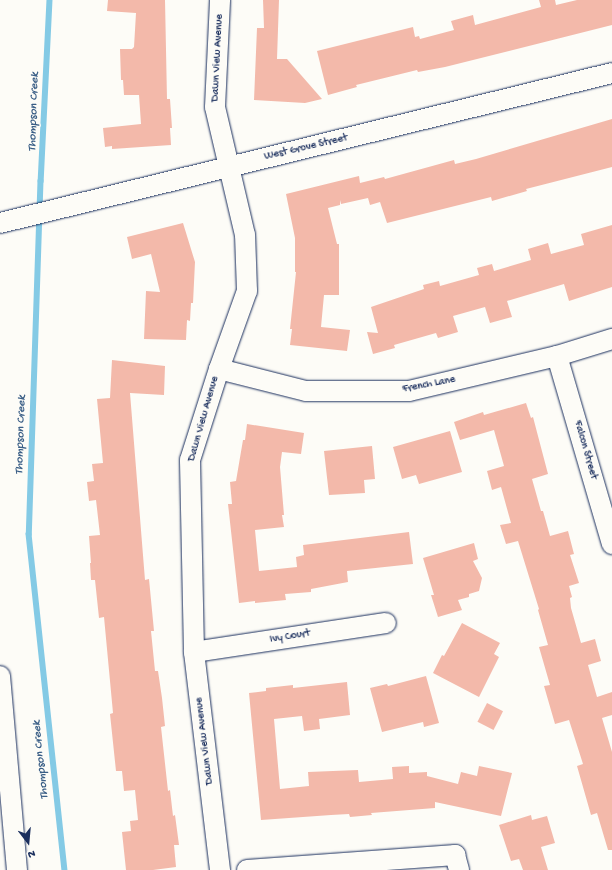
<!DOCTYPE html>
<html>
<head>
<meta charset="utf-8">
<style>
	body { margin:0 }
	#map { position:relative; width:612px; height:870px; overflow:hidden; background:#fdfcf7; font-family:"Gochi Hand",sans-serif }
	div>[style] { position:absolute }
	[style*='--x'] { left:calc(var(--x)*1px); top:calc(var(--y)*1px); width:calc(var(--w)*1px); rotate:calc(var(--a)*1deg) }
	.stream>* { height:5.5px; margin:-2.75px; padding:0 2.75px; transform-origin:2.75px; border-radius:2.75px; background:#84cae5 }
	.building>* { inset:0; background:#f3b9aa; transform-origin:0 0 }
	.roads { filter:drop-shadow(0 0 1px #1b2f5e) drop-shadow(0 0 1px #1b2f5e) }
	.minor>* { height:20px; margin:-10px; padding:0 10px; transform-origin:10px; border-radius:10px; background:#fdfcf7 }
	span { translate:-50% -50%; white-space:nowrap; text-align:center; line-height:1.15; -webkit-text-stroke:3px #fdfcf7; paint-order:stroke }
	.street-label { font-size:11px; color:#1b2f5e }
	.water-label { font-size:12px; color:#3a5e86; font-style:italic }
	.north { position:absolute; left:8px; top:822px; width:40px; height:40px; -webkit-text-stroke:3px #fdfcf7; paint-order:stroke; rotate:164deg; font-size:11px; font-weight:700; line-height:16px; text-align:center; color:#1b2f5e }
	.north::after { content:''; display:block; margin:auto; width:14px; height:18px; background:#1b2f5e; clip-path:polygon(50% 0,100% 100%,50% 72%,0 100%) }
</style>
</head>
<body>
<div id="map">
	<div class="stream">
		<div style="--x:50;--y:0;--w:181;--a:92.8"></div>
		<div style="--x:41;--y:181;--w:353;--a:91.9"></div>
		<div style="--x:29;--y:534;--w:338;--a:83.9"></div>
	</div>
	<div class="building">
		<div style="clip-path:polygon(108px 0,165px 0,167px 99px,170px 99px,172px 128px,170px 128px,171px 145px,112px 149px,112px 146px,105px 147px,103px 128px,141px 124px,139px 95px,124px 95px,123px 80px,121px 80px,120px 49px,132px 49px,134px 47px,136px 13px,107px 11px)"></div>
		<div style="clip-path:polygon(263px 0,279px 0,277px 59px,287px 59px,322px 99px,305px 103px,254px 100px,257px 28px,264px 28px)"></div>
		<div style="clip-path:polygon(539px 0,555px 0,556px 5px,577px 0,612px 0,612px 25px,445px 67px,418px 72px,417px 70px,356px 85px,357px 87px,328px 95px,317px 51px,413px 27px,415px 37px,419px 36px,420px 39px,454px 30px,451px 21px,473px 15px,475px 25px,541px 7px)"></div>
		<div style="clip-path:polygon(612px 119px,612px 167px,526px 189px,527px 191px,492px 201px,491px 197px,387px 223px,380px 202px,370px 205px,368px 198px,341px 204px,340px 200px,340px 205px,328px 208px,337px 244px,339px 244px,339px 295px,324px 295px,321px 327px,350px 330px,347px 351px,290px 345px,292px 329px,290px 329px,296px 272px,295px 272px,295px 238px,286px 194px,359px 176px,360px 183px,384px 177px,385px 179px,454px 160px,455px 164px,476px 159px)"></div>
		<div style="clip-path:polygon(183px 223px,195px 262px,193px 303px,191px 303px,190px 321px,187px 320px,186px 340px,144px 339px,146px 291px,160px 292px,151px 254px,132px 259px,127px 237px)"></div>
		<div style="clip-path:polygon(612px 225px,612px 287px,569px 301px,564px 284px,507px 301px,512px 317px,490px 323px,485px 307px,453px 316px,458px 332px,438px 338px,436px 333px,394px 345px,395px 348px,373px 354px,367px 332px,378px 333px,371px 307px,424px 289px,423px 285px,439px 281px,440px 286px,479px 275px,477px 268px,492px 264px,494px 271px,531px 260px,528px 249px,548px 243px,551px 254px,584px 245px,581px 234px)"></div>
		<div style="clip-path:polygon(112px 360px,165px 366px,164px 395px,130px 393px,145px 580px,149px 579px,154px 631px,151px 631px,155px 671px,158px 671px,162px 698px,165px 726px,161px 727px,168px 791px,170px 790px,173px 816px,175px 815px,179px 845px,174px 845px,176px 867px,153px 870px,126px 870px,122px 832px,131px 831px,130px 821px,138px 820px,135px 790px,124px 791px,122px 771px,116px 771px,110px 714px,113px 713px,104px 617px,99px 618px,95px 580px,91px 580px,90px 563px,91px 563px,89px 536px,100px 535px,96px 500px,89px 501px,87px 482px,94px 481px,92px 464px,103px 463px,97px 399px,110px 398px)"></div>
		<div style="clip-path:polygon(526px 403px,531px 418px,533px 417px,548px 474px,532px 479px,541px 511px,543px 511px,550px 536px,568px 531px,574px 554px,570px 555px,579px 583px,569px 586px,572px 597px,570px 598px,571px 608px,581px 643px,595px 639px,601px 661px,588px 665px,597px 697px,612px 692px,612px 715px,602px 718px,612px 752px,612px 850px,608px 850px,597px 813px,591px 815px,577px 766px,583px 764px,569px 720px,555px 724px,544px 686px,550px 685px,539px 647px,548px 645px,538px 610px,539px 609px,518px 541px,506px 544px,500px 525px,511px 523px,501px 487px,492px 490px,487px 471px,504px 466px,494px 430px,460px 440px,454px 422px,483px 412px,484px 415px)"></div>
		<div style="clip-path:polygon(247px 424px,304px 433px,301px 454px,282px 452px,280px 467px,284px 515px,282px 515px,284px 527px,255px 530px,259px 571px,297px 567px,296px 557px,304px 555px,303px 545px,409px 532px,413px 564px,347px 571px,348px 582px,311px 589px,311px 592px,285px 594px,286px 600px,255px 603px,255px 601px,239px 603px,228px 504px,232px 504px,230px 482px,236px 481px,243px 440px,245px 440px)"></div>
		<div style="clip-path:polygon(450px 431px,462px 472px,419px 484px,416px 475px,402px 479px,393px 447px)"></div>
		<div style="clip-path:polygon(372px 446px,375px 479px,364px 480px,365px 493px,329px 495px,324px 451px)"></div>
		<div style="clip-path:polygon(474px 543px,478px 559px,473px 561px,482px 578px,479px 591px,469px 594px,469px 597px,458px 600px,462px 610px,438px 617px,431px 595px,434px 595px,423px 558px)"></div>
		<div style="clip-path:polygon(462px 623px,500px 643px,494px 654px,499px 657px,479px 697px,433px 673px,442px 655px,444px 656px)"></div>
		<div style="clip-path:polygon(426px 676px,439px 723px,424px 727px,423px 722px,382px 732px,370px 688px,387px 684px,388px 686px)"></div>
		<div style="clip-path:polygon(347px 682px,350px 715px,319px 719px,320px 729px,304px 731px,302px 716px,274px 719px,280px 789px,309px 786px,308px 772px,358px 770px,359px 782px,393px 779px,392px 767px,409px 766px,409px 773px,427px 772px,427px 776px,458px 784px,461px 772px,477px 776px,479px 766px,512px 773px,501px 816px,435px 802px,435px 808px,371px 813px,372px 815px,350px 817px,349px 814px,331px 815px,261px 820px,249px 693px,266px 691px,266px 688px,293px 685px,293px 688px)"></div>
		<div style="left:487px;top:703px;width:18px;height:21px;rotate:27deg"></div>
		<div style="clip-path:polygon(531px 815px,532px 820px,547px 816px,555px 843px,541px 847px,548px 870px,523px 870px,519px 859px,511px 861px,499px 825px)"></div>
	</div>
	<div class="roads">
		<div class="minor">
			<div style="--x:0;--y:223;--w:630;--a:-13.77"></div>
			<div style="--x:557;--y:356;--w:196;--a:73.7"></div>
			<div style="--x:219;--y:369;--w:90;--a:14.2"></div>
			<div style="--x:306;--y:391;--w:103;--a:0"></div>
			<div style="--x:409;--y:391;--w:152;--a:-13.3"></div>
			<div style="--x:557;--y:356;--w:58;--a:-17.2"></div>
			<div style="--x:194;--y:652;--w:194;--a:-8.6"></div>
			<div style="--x:0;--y:676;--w:195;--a:85"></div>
			<div style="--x:220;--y:870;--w:220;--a:-96.8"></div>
			<div style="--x:194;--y:652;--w:192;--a:-91.2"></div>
			<div style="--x:190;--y:460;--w:96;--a:-72.3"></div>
			<div style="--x:219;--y:369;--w:83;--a:-70.3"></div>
			<div style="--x:247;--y:291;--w:56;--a:-92"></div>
			<div style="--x:245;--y:235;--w:131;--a:-103.2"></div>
			<div style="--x:215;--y:107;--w:107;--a:-87.3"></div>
			<div style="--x:247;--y:870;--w:209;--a:-4.1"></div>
			<div style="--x:455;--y:855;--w:16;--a:75"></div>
		</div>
	</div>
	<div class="street-label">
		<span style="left:218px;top:58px;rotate:-87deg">Dawn View Avenue</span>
		<span style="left:306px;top:148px;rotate:-13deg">West Grove Street</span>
		<span style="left:429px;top:385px;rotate:-11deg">French Lane</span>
		<span style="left:204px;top:419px;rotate:-74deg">Dawn View Avenue</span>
		<span style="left:585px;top:450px;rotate:74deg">Falcon Street</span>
		<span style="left:290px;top:637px;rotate:-9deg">Ivy Court</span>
		<span style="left:205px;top:741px;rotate:-97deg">Dawn View Avenue</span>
	</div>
	<div class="water-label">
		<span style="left:35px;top:112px;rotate:-88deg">Thompson Creek</span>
		<span style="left:22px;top:435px;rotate:-88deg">Thompson Creek</span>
		<span style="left:42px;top:760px;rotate:-96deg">Thompson Creek</span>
	</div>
	<div class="north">N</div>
</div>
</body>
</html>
